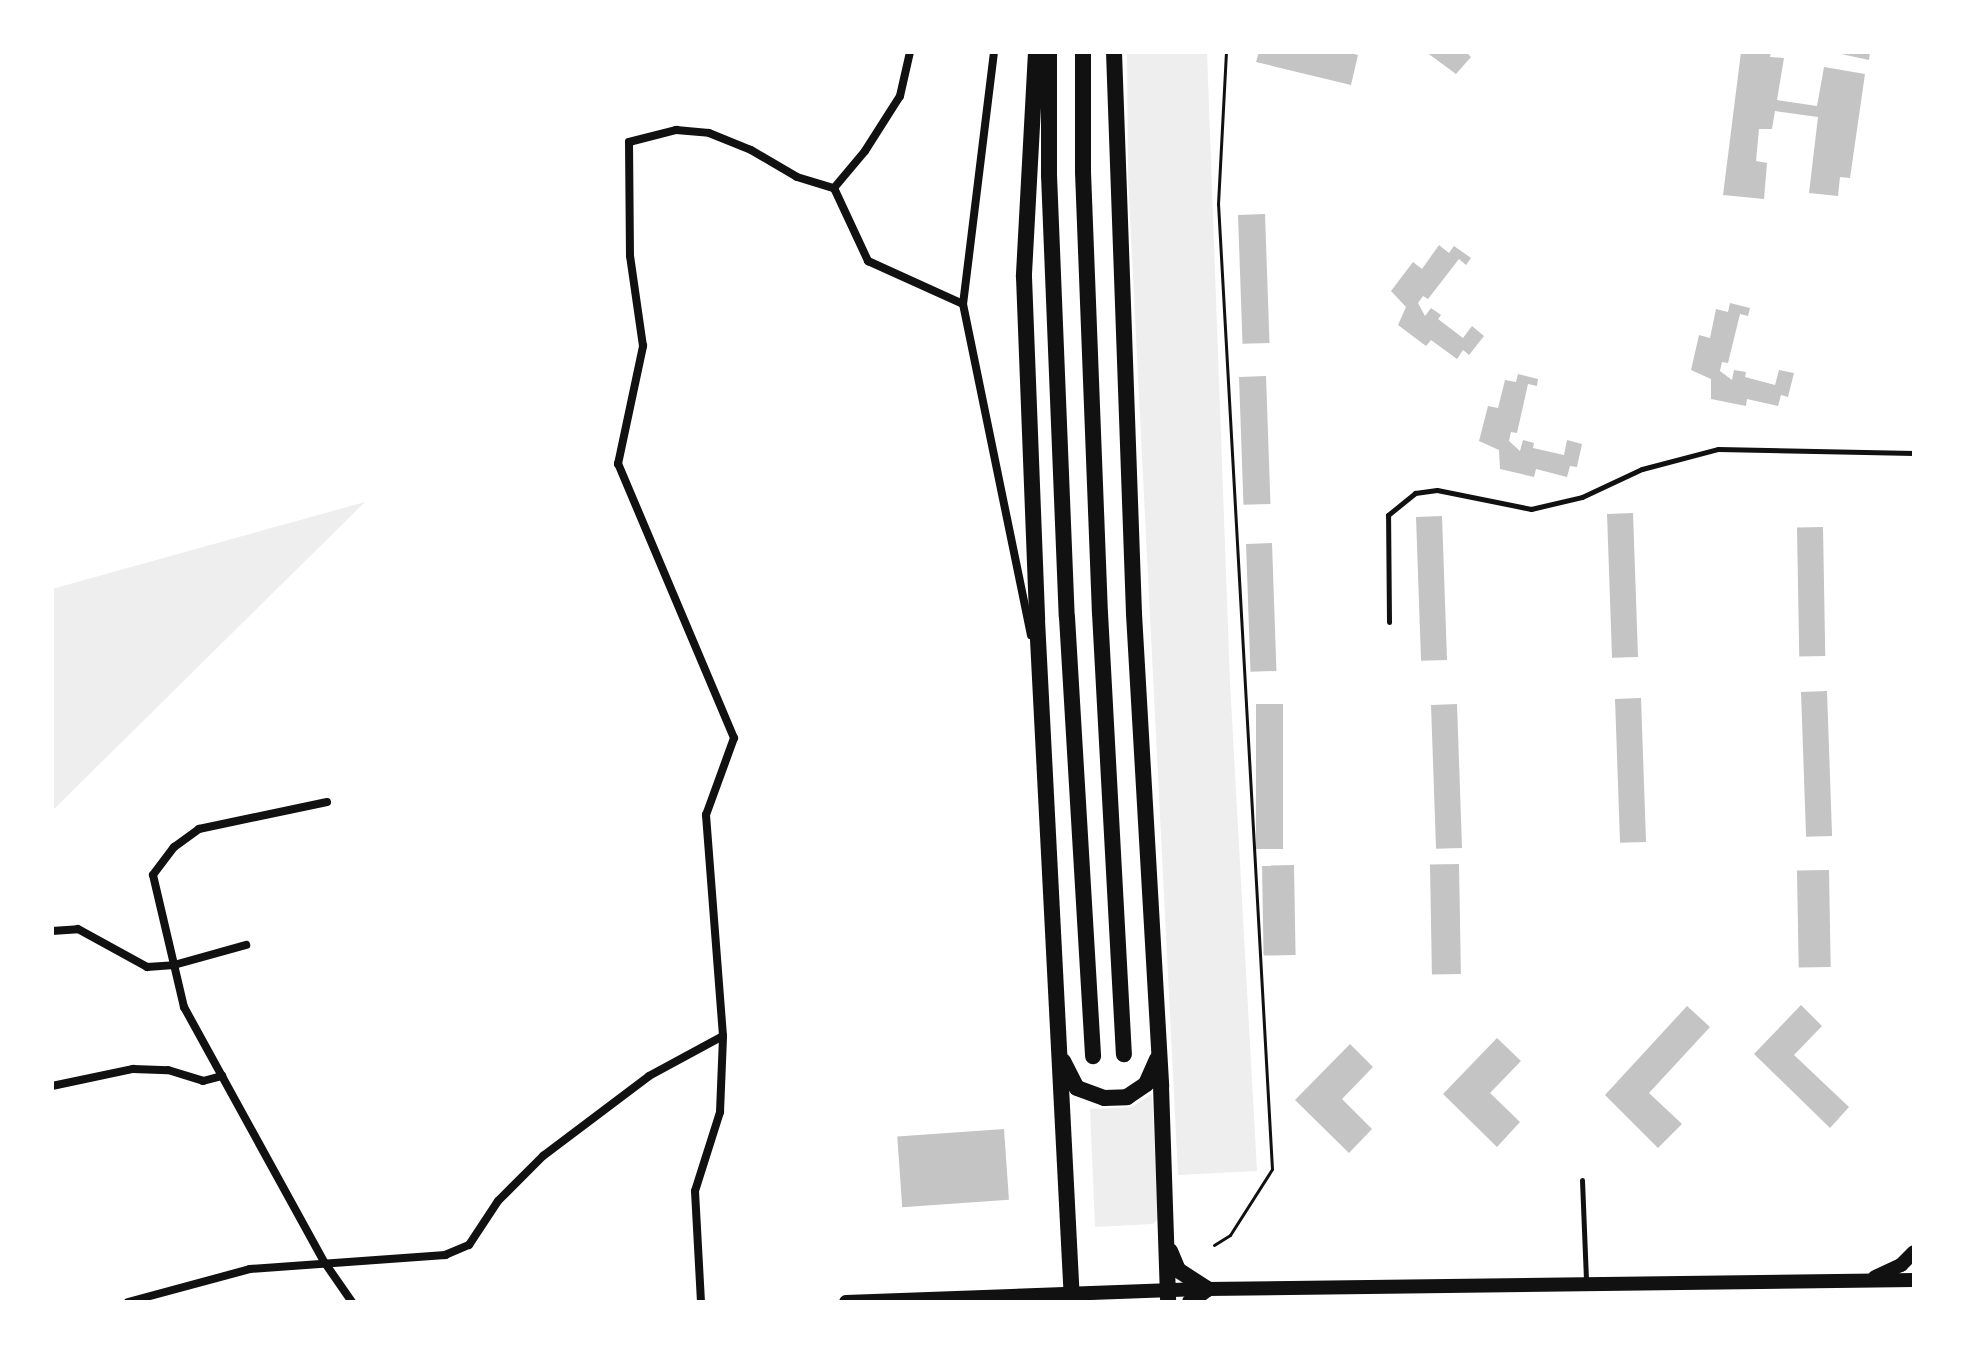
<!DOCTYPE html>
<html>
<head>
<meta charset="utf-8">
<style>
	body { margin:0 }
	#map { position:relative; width:1966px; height:1354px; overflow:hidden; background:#fff; font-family:Poppins,sans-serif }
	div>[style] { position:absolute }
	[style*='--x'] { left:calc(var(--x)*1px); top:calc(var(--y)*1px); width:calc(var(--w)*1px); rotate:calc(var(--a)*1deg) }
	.green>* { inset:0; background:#eee }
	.building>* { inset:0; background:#c4c4c4; transform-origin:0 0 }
	.path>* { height:3px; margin:-1.5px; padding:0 1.5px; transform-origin:1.5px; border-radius:1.5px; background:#111 }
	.service>* { height:5px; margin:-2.5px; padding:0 2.5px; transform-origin:2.5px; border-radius:2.5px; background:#111 }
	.minor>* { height:8px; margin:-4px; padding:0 4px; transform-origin:4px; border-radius:4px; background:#111 }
	.secondary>* { height:14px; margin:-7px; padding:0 7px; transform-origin:7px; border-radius:7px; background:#111 }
	.trunk>* { height:16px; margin:-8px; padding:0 8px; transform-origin:8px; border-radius:8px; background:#111 }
	span { translate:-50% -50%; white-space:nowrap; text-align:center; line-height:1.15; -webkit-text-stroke:6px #fff; paint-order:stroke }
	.frame { position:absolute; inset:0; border:54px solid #fff; pointer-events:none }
</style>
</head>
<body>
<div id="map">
	<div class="green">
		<div style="clip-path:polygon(1127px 52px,1207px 52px,1230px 682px,1257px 1171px,1178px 1175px,1128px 177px)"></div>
		<div style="clip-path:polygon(365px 502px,52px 811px,52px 589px)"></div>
		<div style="clip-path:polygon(1152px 1094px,1158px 1219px,1153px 1224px,1095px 1227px,1090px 1109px,1132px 1107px)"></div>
	</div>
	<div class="building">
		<div style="clip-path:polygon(1259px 52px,1346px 52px,1358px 55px,1351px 85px,1256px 62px)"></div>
		<div style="clip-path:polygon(1426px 52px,1466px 52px,1471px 57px,1456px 74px)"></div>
		<div style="clip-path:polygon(1741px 52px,1771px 52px,1770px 57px,1784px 58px,1777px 100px,1817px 106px,1824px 67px,1865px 74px,1850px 178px,1840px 177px,1838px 196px,1809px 193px,1818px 117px,1775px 111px,1772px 129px,1759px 129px,1756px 161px,1767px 163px,1764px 199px,1723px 195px)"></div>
		<div style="clip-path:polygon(1832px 52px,1870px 52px,1869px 60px)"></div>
		<div style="left:1265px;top:214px;width:129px;height:27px;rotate:88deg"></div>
		<div style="clip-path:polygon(1439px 245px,1449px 253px,1454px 246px,1471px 258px,1466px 265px,1459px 259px,1428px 299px,1423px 296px,1418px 303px,1425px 316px,1431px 308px,1441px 315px,1438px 319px,1463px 338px,1472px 326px,1484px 336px,1469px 355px,1463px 350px,1457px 359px,1431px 340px,1426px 346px,1398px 325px,1406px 307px,1391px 291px,1413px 262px,1422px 269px)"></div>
		<div style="clip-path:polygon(1730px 303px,1750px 308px,1748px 316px,1740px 314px,1728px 363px,1722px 362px,1720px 371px,1732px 380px,1734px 370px,1746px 372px,1745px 377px,1775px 385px,1779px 370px,1794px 373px,1788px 397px,1781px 395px,1778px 406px,1747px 399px,1746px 406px,1711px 399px,1711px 379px,1691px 370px,1699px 335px,1710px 338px,1716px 309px,1728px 312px)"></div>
		<div style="clip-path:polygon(1518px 374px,1538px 379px,1537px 386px,1528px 384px,1517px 433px,1511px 432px,1509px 441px,1520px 451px,1523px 440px,1534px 443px,1533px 448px,1564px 455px,1567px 440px,1582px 444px,1577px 467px,1570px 466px,1567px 477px,1536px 469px,1534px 477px,1500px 469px,1499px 450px,1479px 441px,1488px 406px,1498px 408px,1505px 380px,1516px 382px)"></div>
		<div style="left:1266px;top:376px;width:128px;height:27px;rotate:88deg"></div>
		<div style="left:1633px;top:513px;width:144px;height:26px;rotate:88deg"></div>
		<div style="left:1442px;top:516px;width:144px;height:26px;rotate:88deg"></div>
		<div style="left:1823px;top:527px;width:129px;height:26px;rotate:89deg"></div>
		<div style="left:1272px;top:543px;width:128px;height:26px;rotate:88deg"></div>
		<div style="left:1827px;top:691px;width:145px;height:26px;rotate:88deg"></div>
		<div style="left:1641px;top:698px;width:144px;height:26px;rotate:88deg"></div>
		<div style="left:1256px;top:704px;width:27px;height:145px"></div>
		<div style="left:1457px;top:704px;width:144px;height:26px;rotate:88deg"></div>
		<div style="left:1459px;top:864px;width:110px;height:29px;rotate:89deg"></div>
		<div style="left:1294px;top:865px;width:90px;height:32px;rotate:89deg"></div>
		<div style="left:1829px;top:870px;width:97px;height:32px;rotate:89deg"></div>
		<div style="clip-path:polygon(1801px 1005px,1822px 1026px,1794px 1055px,1849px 1107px,1830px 1128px,1754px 1054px)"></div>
		<div style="clip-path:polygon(1687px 1006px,1710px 1027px,1649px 1093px,1682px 1124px,1658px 1148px,1605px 1095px)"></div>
		<div style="clip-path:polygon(1497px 1038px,1521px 1061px,1490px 1093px,1520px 1122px,1497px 1147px,1443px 1094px)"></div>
		<div style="clip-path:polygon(1350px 1044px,1373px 1067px,1342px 1099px,1372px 1129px,1349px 1153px,1295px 1100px)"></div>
		<div style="left:1004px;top:1129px;width:71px;height:107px;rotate:86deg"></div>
	</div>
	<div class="path">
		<div style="--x:1214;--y:1245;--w:19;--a:-32"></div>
		<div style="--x:1230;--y:1235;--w:78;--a:-57.5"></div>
		<div style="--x:1272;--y:1169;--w:967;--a:-93.2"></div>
		<div style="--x:1218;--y:204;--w:152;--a:-87"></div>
	</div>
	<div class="service">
		<div style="--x:1389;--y:622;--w:107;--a:-90.5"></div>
		<div style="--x:1388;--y:515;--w:35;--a:-39"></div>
		<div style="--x:1415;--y:493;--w:22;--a:-8"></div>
		<div style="--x:1437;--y:490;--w:96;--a:11.4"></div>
		<div style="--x:1531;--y:509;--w:52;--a:-13.2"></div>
		<div style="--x:1582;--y:497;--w:66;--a:-25"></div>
		<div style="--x:1642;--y:469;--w:79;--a:-14.7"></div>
		<div style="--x:1718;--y:449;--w:196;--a:1.2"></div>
		<div style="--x:1582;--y:1180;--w:101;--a:87.7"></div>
	</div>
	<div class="minor">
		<div style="--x:994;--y:52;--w:254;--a:97"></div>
		<div style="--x:963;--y:304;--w:338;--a:78.4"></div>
		<div style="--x:834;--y:188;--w:81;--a:65"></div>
		<div style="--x:868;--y:261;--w:104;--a:24.4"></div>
		<div style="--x:834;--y:188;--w:48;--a:-50"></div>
		<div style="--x:865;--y:151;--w:65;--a:-57.5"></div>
		<div style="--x:900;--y:96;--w:45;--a:-77.2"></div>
		<div style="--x:327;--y:802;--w:131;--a:168.1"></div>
		<div style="--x:199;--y:829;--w:31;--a:144"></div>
		<div style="--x:174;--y:847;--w:35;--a:127"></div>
		<div style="--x:153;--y:875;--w:136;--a:76.8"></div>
		<div style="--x:184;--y:1007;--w:292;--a:61.2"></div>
		<div style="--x:325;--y:1263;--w:47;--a:55.3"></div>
		<div style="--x:52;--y:931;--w:26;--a:-4"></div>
		<div style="--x:78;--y:929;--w:79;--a:28.8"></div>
		<div style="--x:147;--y:967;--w:27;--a:-4"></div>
		<div style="--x:174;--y:965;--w:75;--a:-15.5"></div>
		<div style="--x:52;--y:1086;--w:83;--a:-11.9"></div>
		<div style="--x:133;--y:1069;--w:35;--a:2"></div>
		<div style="--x:168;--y:1070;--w:37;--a:17"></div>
		<div style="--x:203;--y:1081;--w:20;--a:-15"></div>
		<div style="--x:128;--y:1302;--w:126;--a:-15.1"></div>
		<div style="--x:250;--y:1269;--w:196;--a:-4.1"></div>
		<div style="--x:445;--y:1255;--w:26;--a:-23"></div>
		<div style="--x:469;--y:1245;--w:53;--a:-56.6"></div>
		<div style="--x:498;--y:1201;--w:64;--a:-45"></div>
		<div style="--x:543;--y:1156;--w:133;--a:-37"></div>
		<div style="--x:649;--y:1076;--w:84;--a:-28.4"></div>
		<div style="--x:701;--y:1302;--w:111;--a:-93.1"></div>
		<div style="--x:695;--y:1191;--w:83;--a:-72.4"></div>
		<div style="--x:720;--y:1112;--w:76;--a:-87.7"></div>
		<div style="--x:723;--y:1036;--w:222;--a:-94.4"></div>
		<div style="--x:706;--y:815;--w:82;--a:-70"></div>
		<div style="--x:734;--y:738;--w:298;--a:-112.9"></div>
		<div style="--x:618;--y:464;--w:121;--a:-78"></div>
		<div style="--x:643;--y:346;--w:91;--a:-98.2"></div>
		<div style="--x:630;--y:256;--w:114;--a:-90.5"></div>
		<div style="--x:629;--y:142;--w:49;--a:-14.3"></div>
		<div style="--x:676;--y:130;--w:33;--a:5"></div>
		<div style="--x:709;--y:133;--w:45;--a:22"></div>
		<div style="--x:751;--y:150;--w:53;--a:30.4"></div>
		<div style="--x:797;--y:177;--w:39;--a:17"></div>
	</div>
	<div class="secondary">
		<div style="--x:1875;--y:1277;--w:29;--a:-25"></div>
		<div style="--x:1901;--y:1265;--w:18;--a:-45"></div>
		<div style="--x:846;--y:1302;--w:361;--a:-2.1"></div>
		<div style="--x:1207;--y:1289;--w:707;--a:-0.73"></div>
	</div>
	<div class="trunk">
		<div style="--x:1036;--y:52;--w:225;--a:93.1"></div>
		<div style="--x:1024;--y:277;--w:343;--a:87.8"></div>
		<div style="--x:1037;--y:620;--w:683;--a:87.06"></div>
		<div style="--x:1049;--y:52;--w:123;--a:90"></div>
		<div style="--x:1049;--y:175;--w:442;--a:87.7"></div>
		<div style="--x:1067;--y:617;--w:440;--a:86.6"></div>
		<div style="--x:1083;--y:52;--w:120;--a:90"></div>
		<div style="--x:1083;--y:172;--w:441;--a:87.8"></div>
		<div style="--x:1100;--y:613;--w:442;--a:86.9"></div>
		<div style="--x:1114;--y:52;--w:562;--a:87.96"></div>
		<div style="--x:1134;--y:614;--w:473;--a:86.7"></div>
		<div style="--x:1161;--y:1086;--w:216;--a:88.1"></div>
		<div style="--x:1063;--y:1061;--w:30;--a:63"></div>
		<div style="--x:1077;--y:1088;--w:29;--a:20"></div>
		<div style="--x:1104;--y:1098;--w:23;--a:-2"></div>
		<div style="--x:1127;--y:1097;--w:23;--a:-34"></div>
		<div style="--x:1146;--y:1084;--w:27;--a:-66"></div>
		<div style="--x:1170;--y:1251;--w:21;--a:67"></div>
		<div style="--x:1178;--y:1270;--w:35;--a:33"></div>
		<div style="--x:1207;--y:1289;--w:21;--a:143"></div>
	</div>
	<div class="frame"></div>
</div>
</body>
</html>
